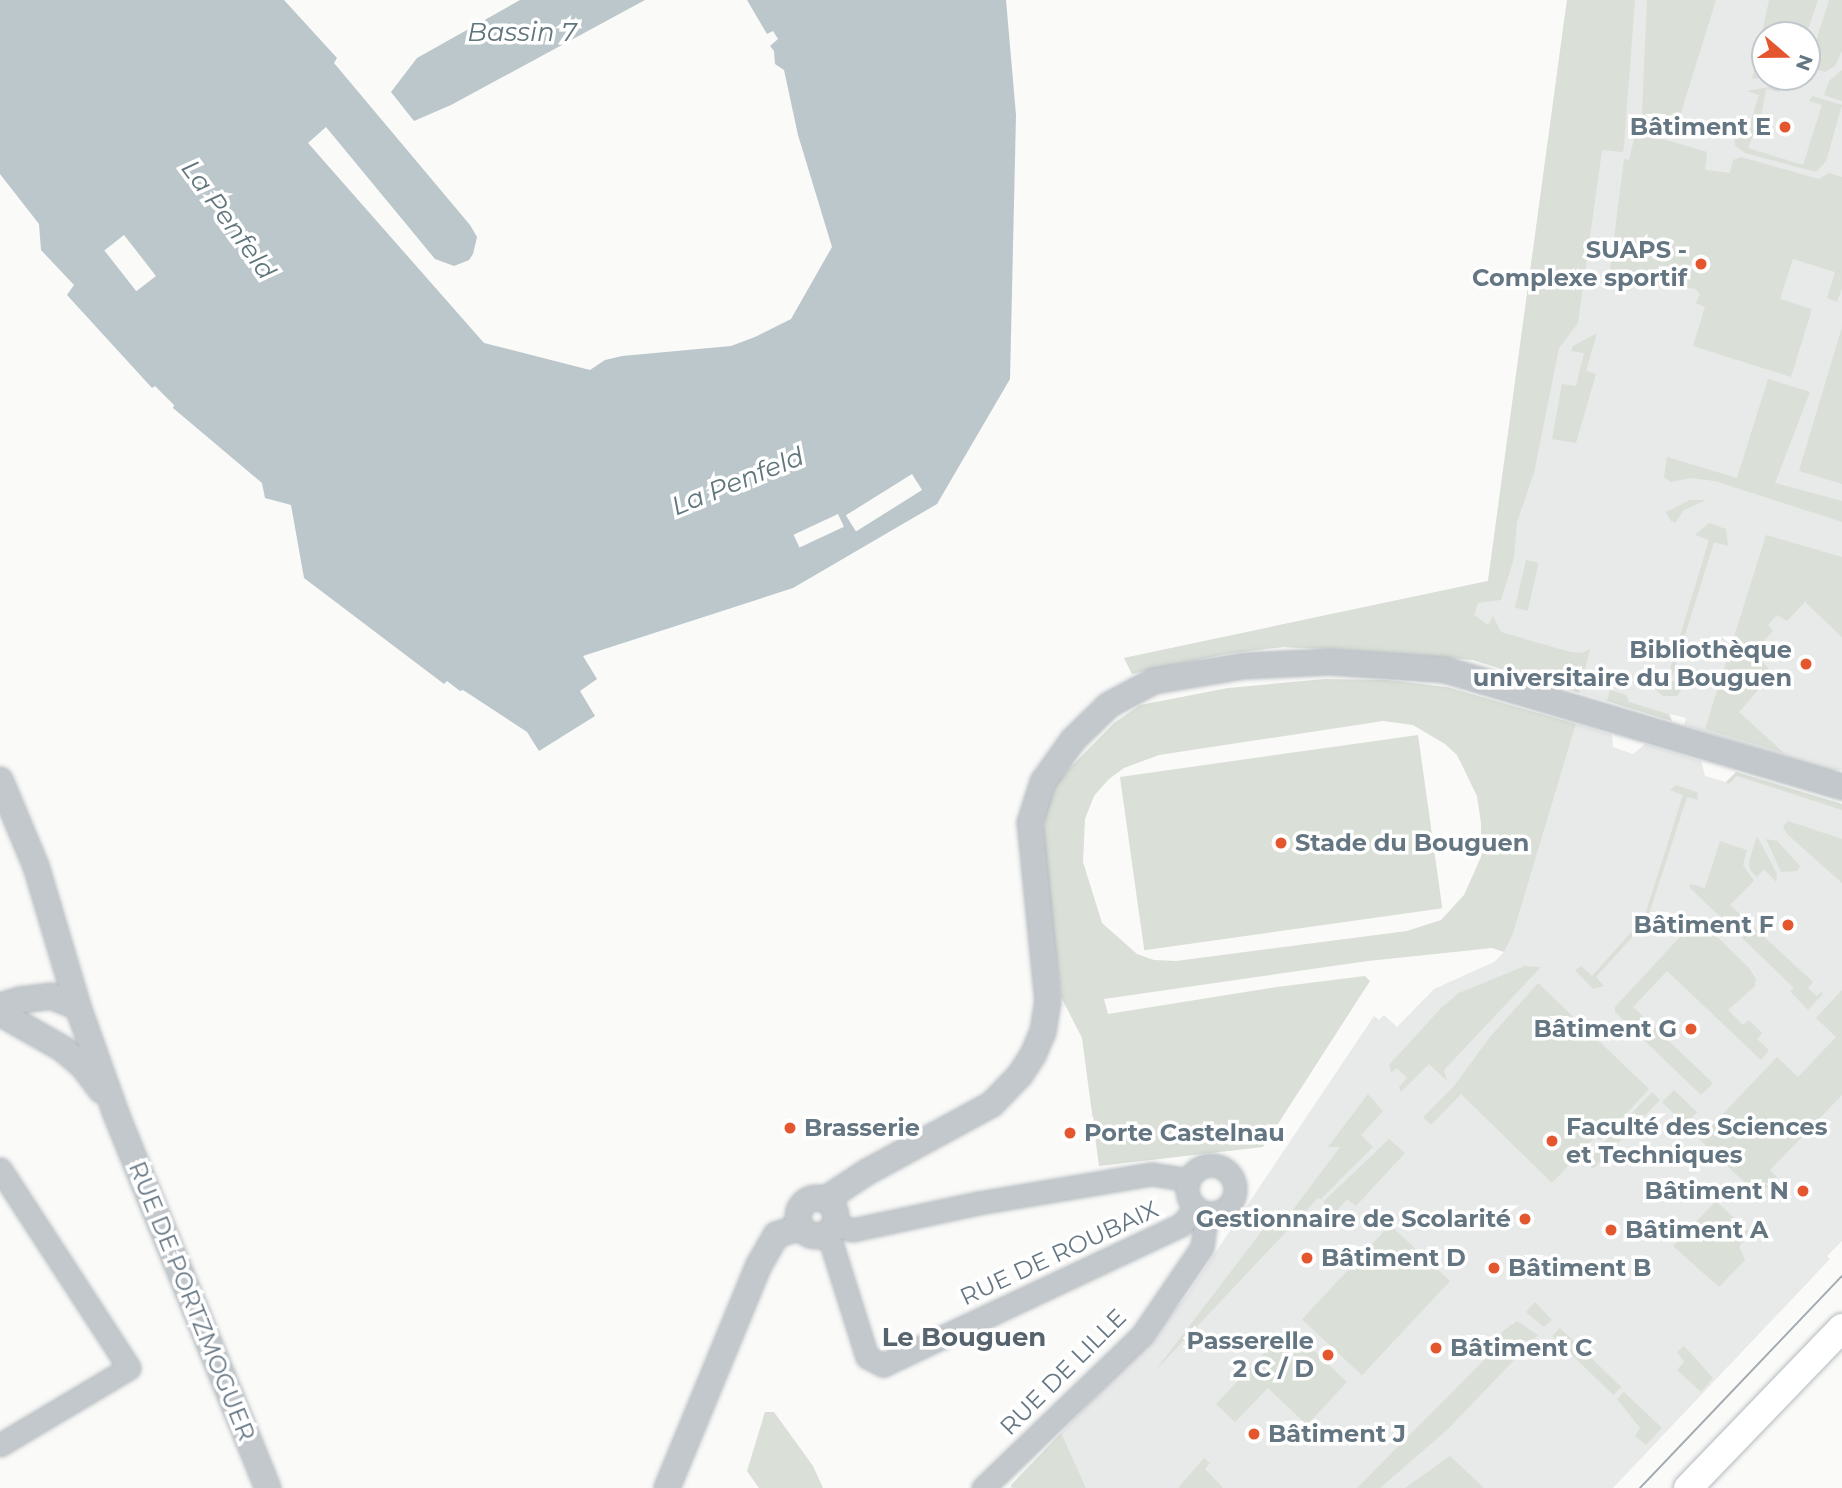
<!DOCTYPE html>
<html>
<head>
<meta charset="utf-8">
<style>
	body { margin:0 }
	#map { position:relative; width:1842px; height:1488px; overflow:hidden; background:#fafaf8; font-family:Montserrat,sans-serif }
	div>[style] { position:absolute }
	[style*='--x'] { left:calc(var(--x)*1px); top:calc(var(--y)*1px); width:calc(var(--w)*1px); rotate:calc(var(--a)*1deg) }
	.built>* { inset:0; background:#e8e9e9 }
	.green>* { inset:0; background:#dadfd7; transform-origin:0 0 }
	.water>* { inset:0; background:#bbc7cb }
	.pier>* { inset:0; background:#fafaf8; transform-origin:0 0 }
	.roads { filter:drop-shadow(0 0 2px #b3babf) drop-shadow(0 0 2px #b3babf) }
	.minor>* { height:21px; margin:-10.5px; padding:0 10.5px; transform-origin:10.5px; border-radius:10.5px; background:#c3c8cc }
	.minor>.ring { margin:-10.5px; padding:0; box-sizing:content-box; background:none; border:21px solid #c3c8cc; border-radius:50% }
	.tertiary>* { height:24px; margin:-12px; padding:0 12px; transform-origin:12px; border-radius:12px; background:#c3c8cc }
	.tertiary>.ring { margin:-12px; padding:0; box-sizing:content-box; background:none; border:24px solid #c3c8cc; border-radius:50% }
	.secondary>* { height:28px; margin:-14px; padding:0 14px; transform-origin:14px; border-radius:14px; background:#fff }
	.tram>* { height:2px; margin:-1px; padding:0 1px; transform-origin:1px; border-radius:1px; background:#a2aab0 }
	.dots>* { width:19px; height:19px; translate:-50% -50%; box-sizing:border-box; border:4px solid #fff; border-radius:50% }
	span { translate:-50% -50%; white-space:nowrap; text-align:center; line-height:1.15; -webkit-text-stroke:7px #fff; paint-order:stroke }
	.poi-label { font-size:24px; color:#657683; font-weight:700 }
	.right { translate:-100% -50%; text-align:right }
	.left { translate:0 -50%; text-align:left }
	.street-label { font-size:24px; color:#657683 }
	.water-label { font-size:26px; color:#60757c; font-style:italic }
	.neighbourhood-label { font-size:26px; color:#57646e; font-weight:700 }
	.north { position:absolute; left:1751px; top:21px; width:70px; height:70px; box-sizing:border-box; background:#fff; border:2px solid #c1c8cd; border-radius:50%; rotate:110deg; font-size:19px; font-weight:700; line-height:28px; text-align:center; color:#657683 }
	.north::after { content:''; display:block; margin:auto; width:24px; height:32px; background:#e4572e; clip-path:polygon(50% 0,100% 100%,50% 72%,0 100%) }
</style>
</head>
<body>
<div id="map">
	<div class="built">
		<div style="clip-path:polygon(evenodd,1567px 0,1842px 0,1842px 770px,1830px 771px,1684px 725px,1686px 718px,1670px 714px,1672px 721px,1473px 660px,1283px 647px,1124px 658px,1488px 581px,1567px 0,1765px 35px,1807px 35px,1807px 77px,1765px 77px,1765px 35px)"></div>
		<div style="clip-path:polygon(1576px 724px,1612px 735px,1613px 747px,1633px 754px,1645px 744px,1701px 761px,1705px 776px,1726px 782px,1736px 772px,1842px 804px,1842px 1241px,1827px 1256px,1830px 1259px,1613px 1488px,1009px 1488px,1154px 1335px,1187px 1295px,1374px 1016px,1379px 1020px,1384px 1015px,1397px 1027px,1434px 989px,1494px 962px,1504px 952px,1513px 934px)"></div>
	</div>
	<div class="green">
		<div style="clip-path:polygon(1567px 0,1635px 0,1624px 146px,1623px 152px,1602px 150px,1578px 323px,1559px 348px,1534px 473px,1517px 522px,1514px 558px,1501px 600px,1478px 603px,1474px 615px,1488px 625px,1493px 616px,1501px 632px,1570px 652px,1582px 653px,1590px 649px,1579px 693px,1473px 660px,1339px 649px,1283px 647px,1226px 654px,1132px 674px,1124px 658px,1488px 581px)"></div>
		<div style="clip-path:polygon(1647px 0,1716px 0,1679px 119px,1712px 129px,1710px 133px,1705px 135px,1647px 119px,1642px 113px)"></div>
		<div style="clip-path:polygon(1769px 0,1818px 0,1806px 35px,1765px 35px,1765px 77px,1769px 77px,1752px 79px)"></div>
		<div style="clip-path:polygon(1829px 0,1842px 0,1842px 51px,1835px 66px,1825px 72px,1808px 66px)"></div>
		<div style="clip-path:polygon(1842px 70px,1842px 101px,1824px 95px,1829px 81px)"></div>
		<div style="clip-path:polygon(1780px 85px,1779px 92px,1766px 89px,1762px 112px,1748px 148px,1803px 165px,1822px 105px,1809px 101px,1812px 96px,1842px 105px,1826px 161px,1816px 172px,1745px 153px,1735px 145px,1734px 134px,1746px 137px,1759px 95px,1747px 91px)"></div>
		<div style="clip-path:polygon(1636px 131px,1707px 152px,1705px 170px,1730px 173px,1733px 160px,1741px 157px,1819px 179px,1829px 173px,1842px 177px,1842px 288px,1837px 302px,1827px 298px,1835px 272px,1793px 259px,1780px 299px,1812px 309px,1791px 377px,1693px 346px,1705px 307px,1696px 303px,1700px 294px,1696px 289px,1609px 278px,1624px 159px,1629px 160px)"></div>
		<div style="clip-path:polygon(1842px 327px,1842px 484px,1799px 471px)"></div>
		<div style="clip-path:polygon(1597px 333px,1586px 371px,1596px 374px,1576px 443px,1552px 439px,1562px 384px,1576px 386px,1584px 353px,1571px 351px,1573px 346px)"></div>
		<div style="clip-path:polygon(1768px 379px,1810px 392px,1775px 483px,1842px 501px,1842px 522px,1715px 481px,1690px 478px,1671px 482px,1664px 477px,1667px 457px,1737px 478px)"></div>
		<div style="clip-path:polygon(1690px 500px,1706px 500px,1684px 510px,1675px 523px,1671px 521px,1666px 512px)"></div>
		<div style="clip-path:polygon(1709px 523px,1726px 529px,1728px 546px,1714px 542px,1671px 680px,1685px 685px,1677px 696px,1663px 696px,1655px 689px,1653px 675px,1667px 679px,1709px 540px,1695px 535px)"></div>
		<div style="clip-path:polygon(1766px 535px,1842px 557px,1842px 637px,1806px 603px,1807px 600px,1787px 621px,1777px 615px,1768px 625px,1773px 631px,1753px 652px,1773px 673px,1739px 712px,1784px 753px,1705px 729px)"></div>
		<div style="left:1526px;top:560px;width:13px;height:49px;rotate:13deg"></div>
		<div style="clip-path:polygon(evenodd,1325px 679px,1386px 680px,1447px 687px,1576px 724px,1513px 934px,1504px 952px,1492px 948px,1368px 961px,1104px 999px,1108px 1014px,1277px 987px,1365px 976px,1370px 981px,1263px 1147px,1099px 1166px,1082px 1038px,1061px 997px,1042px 840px,1045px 813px,1057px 781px,1114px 723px,1140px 705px,1228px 688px,1325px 679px,1383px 721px,1413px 725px,1445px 744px,1457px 755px,1477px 796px,1481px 823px,1481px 857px,1464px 895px,1441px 920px,1407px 931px,1176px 961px,1154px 960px,1137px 954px,1102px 923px,1083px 862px,1085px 819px,1094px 796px,1109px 779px,1124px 768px,1159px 755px,1383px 721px)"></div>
		<div style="clip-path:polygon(1610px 690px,1626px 695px,1629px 702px,1668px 714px,1672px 721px,1607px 701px)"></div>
		<div style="left:1418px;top:735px;width:175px;height:301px;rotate:82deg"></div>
		<div style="clip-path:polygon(1736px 772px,1842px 804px,1842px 810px,1737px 776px,1729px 784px,1726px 782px)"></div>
		<div style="clip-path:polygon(1676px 785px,1697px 792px,1698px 800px,1687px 797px,1649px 914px,1660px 919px,1659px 927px,1654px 929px,1645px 923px,1596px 977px,1604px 986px,1593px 989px,1575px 970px,1581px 966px,1592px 976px,1644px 918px,1683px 795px,1670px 790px)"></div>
		<div style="clip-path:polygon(1788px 821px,1842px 839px,1842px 883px,1786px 833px,1783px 826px)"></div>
		<div style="clip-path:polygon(1757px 836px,1777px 874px,1776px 882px,1764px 869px,1757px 877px,1750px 870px,1749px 861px)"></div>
		<div style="clip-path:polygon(1766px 839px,1777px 841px,1800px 866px,1797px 871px,1781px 872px)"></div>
		<div style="clip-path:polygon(1720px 841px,1747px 850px,1743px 865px,1754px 881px,1730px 905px,1813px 982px,1808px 988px,1817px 996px,1821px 992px,1823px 994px,1808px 1010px,1790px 991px,1794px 988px,1689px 887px,1691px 884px,1705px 888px)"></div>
		<div style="clip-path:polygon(1704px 924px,1749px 968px,1756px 979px,1755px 986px,1728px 1010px,1743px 1025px,1749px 1020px,1762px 1033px,1757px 1039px,1769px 1050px,1761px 1060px,1667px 971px,1633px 1007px,1713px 1083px,1701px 1095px,1615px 1012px,1615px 1007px,1691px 925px)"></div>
		<div style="clip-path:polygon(1525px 966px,1541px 967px,1444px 1070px,1447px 1081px,1429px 1064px,1401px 1092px,1399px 1087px,1407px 1078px,1397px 1068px,1391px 1073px,1389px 1065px,1442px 1007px,1459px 993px)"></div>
		<div style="clip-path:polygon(1538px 983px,1649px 1089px,1602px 1140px,1594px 1138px,1552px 1183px,1461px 1094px,1431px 1125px,1423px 1117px,1454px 1086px,1490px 1037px)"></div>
		<div style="clip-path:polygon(1842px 990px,1842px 1095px,1770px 1170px,1777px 1177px,1759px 1196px,1699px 1139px,1777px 1057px,1798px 1077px,1836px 1037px,1816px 1018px)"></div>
		<div style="left:1674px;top:1090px;width:32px;height:17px;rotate:44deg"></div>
		<div style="clip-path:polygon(1652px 1092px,1660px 1100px,1593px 1169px,1579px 1156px,1592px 1155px)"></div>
		<div style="clip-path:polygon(1368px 1094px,1383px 1111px,1361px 1135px,1373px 1147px,1321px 1199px,1318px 1198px,1155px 1371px,1264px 1228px,1280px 1227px,1340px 1147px,1328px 1147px)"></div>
		<div style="clip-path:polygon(1389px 1139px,1405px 1153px,1356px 1206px,1347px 1199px,1335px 1213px,1323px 1202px)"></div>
		<div style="clip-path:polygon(1716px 1201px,1751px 1234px,1739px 1246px,1745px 1260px,1719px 1287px,1673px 1246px)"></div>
		<div style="left:1390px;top:1225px;width:82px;height:129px;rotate:43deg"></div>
		<div style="clip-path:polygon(1535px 1302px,1552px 1320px,1544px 1327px,1526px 1312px)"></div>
		<div style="clip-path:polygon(1517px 1321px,1538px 1335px,1448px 1429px,1380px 1488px,1357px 1488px,1488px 1356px,1503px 1331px)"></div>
		<div style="clip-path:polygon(1289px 1327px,1347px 1382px,1307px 1425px,1268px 1388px,1235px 1422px,1216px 1404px)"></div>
		<div style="left:1560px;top:1328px;width:85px;height:11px;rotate:44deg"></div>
		<div style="clip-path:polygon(1684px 1346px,1713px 1378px,1701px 1392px,1677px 1370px,1684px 1362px,1677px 1352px)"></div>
		<div style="clip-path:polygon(1624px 1392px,1662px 1428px,1646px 1445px,1635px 1436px,1640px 1428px,1617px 1399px)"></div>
		<div style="clip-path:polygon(765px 1412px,774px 1412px,813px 1466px,823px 1488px,759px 1488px,747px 1471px)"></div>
		<div style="clip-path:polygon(1061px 1433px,1086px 1488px,1013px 1488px,1011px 1485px)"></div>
		<div style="clip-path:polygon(1450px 1456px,1484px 1488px,1405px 1488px)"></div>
		<div style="clip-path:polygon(1204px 1458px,1210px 1463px,1205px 1469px,1223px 1488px,1178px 1488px)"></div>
	</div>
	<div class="water">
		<div style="clip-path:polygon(0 0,284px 0,337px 58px,334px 63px,470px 225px,477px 237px,473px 254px,469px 260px,454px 266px,435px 259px,326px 127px,308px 143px,484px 343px,590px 370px,605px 360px,622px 356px,731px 346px,755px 337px,791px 319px,832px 247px,798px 135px,784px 70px,775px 64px,774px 51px,770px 46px,778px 39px,773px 31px,767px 34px,747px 0,1006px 0,1016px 115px,1010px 379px,937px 504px,793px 588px,583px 656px,597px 679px,580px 691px,595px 716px,539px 751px,527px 732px,463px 690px,460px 691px,447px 681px,444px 684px,304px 578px,291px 505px,265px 498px,262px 483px,173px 408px,174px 405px,155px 386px,152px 388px,67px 295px,74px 285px,41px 250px,39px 224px,0 174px)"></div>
		<div style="clip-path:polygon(520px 0,645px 0,451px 105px,414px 121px,391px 92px,417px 58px)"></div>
	</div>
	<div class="pier">
		<div style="left:124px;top:235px;width:52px;height:25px;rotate:52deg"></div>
		<div style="left:912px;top:474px;width:19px;height:78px;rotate:58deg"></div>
		<div style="left:838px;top:514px;width:14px;height:49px;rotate:65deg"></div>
	</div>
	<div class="roads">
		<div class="minor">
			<div class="ring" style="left:1187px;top:1165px;width:27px;height:27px"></div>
			<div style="--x:0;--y:1169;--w:237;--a:57"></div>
			<div style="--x:129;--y:1368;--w:150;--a:149.2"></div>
			<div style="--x:835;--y:1225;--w:18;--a:16"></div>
			<div style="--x:852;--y:1230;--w:129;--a:-12.1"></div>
			<div style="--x:978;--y:1203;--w:176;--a:-9.5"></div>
			<div style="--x:1152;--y:1174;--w:37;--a:9"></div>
			<div style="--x:828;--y:1233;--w:130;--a:72.5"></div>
			<div style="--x:867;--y:1357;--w:18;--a:27"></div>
			<div style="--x:883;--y:1365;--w:329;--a:-25.2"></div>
			<div style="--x:1181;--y:1225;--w:23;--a:-49"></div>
			<div style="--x:983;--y:1488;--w:221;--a:-43.9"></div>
			<div style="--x:1142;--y:1335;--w:107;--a:-55.7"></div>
			<div style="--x:1202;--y:1247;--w:34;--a:-82"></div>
		</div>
		<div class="tertiary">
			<div style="--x:0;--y:780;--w:93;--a:67.3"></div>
			<div style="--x:36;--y:866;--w:147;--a:73.4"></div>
			<div style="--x:78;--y:1007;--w:114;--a:70.4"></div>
			<div style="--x:116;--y:1114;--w:404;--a:67.9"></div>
			<div style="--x:0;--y:1006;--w:21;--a:-17"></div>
			<div style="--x:20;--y:1000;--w:31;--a:-7"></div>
			<div style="--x:51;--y:996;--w:29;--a:22"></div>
			<div style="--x:0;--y:1013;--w:73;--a:29.7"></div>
			<div style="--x:63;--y:1049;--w:26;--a:40"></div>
			<div style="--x:83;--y:1066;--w:30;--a:53"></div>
			<div class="ring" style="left:798px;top:1198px;width:14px;height:14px"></div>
			<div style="--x:826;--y:1199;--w:49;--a:-33.4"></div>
			<div style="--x:867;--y:1172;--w:142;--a:-28.5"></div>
			<div style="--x:992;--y:1104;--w:40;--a:-46"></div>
			<div style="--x:1020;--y:1075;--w:24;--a:-57"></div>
			<div style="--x:1033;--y:1055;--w:25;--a:-67"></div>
			<div style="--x:1043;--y:1032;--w:30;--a:-81"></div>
			<div style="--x:1048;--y:1002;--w:180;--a:-95.7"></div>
			<div style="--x:1030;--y:823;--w:43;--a:-72.4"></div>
			<div style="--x:1043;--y:782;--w:52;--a:-54.5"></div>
			<div style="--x:1073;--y:740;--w:50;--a:-44.2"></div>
			<div style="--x:1109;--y:705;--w:51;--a:-28.1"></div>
			<div style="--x:1154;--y:681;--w:91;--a:-9.5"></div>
			<div style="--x:1244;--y:666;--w:85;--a:-2.7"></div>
			<div style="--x:1329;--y:662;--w:116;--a:3.9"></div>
			<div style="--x:1445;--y:670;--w:414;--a:16.4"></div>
			<div style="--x:667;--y:1488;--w:241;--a:-67.6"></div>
			<div style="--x:759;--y:1265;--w:34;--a:-60"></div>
			<div style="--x:776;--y:1235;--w:26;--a:-18"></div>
		</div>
		<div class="secondary">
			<div style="--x:1688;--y:1488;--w:222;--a:-46.1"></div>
		</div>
	</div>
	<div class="tram">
		<div style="--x:1640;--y:1488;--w:293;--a:-46.4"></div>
	</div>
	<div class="dots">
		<div style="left:1785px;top:127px;background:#e4572e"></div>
		<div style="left:1701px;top:264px;background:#e4572e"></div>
		<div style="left:1806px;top:664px;background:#e4572e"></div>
		<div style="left:1281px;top:843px;background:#e4572e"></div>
		<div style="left:1788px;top:925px;background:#e4572e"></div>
		<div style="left:1691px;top:1029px;background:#e4572e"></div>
		<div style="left:790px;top:1128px;background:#e4572e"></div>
		<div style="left:1070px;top:1133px;background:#e4572e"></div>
		<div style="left:1552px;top:1141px;background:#e4572e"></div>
		<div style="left:1803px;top:1191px;background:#e4572e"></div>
		<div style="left:1525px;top:1219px;background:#e4572e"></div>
		<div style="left:1611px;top:1230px;background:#e4572e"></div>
		<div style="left:1307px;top:1258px;background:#e4572e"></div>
		<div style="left:1494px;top:1268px;background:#e4572e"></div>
		<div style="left:1436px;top:1348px;background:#e4572e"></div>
		<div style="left:1328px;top:1355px;background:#e4572e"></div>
		<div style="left:1254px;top:1434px;background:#e4572e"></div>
	</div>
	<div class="poi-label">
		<span class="right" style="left:1771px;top:127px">Bâtiment E</span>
		<span class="right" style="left:1687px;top:264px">SUAPS -<br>Complexe sportif</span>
		<span class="right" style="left:1792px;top:664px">Bibliothèque<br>universitaire du Bouguen</span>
		<span class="left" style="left:1295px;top:843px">Stade du Bouguen</span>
		<span class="right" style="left:1774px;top:925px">Bâtiment F</span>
		<span class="right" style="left:1677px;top:1029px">Bâtiment G</span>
		<span class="left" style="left:1566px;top:1141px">Faculté des Sciences<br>et Techniques</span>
		<span class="left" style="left:804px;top:1128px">Brasserie</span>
		<span class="left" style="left:1084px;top:1133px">Porte Castelnau</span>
		<span class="right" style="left:1789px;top:1191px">Bâtiment N</span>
		<span class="right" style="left:1511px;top:1219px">Gestionnaire de Scolarité</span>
		<span class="left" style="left:1625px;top:1230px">Bâtiment A</span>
		<span class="left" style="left:1321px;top:1258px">Bâtiment D</span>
		<span class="left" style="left:1508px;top:1268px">Bâtiment B</span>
		<span class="right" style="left:1314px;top:1355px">Passerelle<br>2 C / D</span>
		<span class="left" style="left:1450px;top:1348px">Bâtiment C</span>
		<span class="left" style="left:1268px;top:1434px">Bâtiment J</span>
	</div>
	<div class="street-label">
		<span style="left:1059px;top:1253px;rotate:-25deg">RUE DE ROUBAIX</span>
		<span style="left:192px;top:1301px;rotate:68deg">RUE DE PORTZMOGUER</span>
		<span style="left:1063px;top:1372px;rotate:-45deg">RUE DE LILLE</span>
	</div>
	<div class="water-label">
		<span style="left:522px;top:33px">Bassin 7</span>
		<span style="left:228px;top:220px;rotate:54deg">La Penfeld</span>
		<span style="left:738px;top:482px;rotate:-22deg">La Penfeld</span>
	</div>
	<div class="neighbourhood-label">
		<span style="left:964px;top:1338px">Le Bouguen</span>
	</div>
	<div class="north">N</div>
</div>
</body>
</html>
